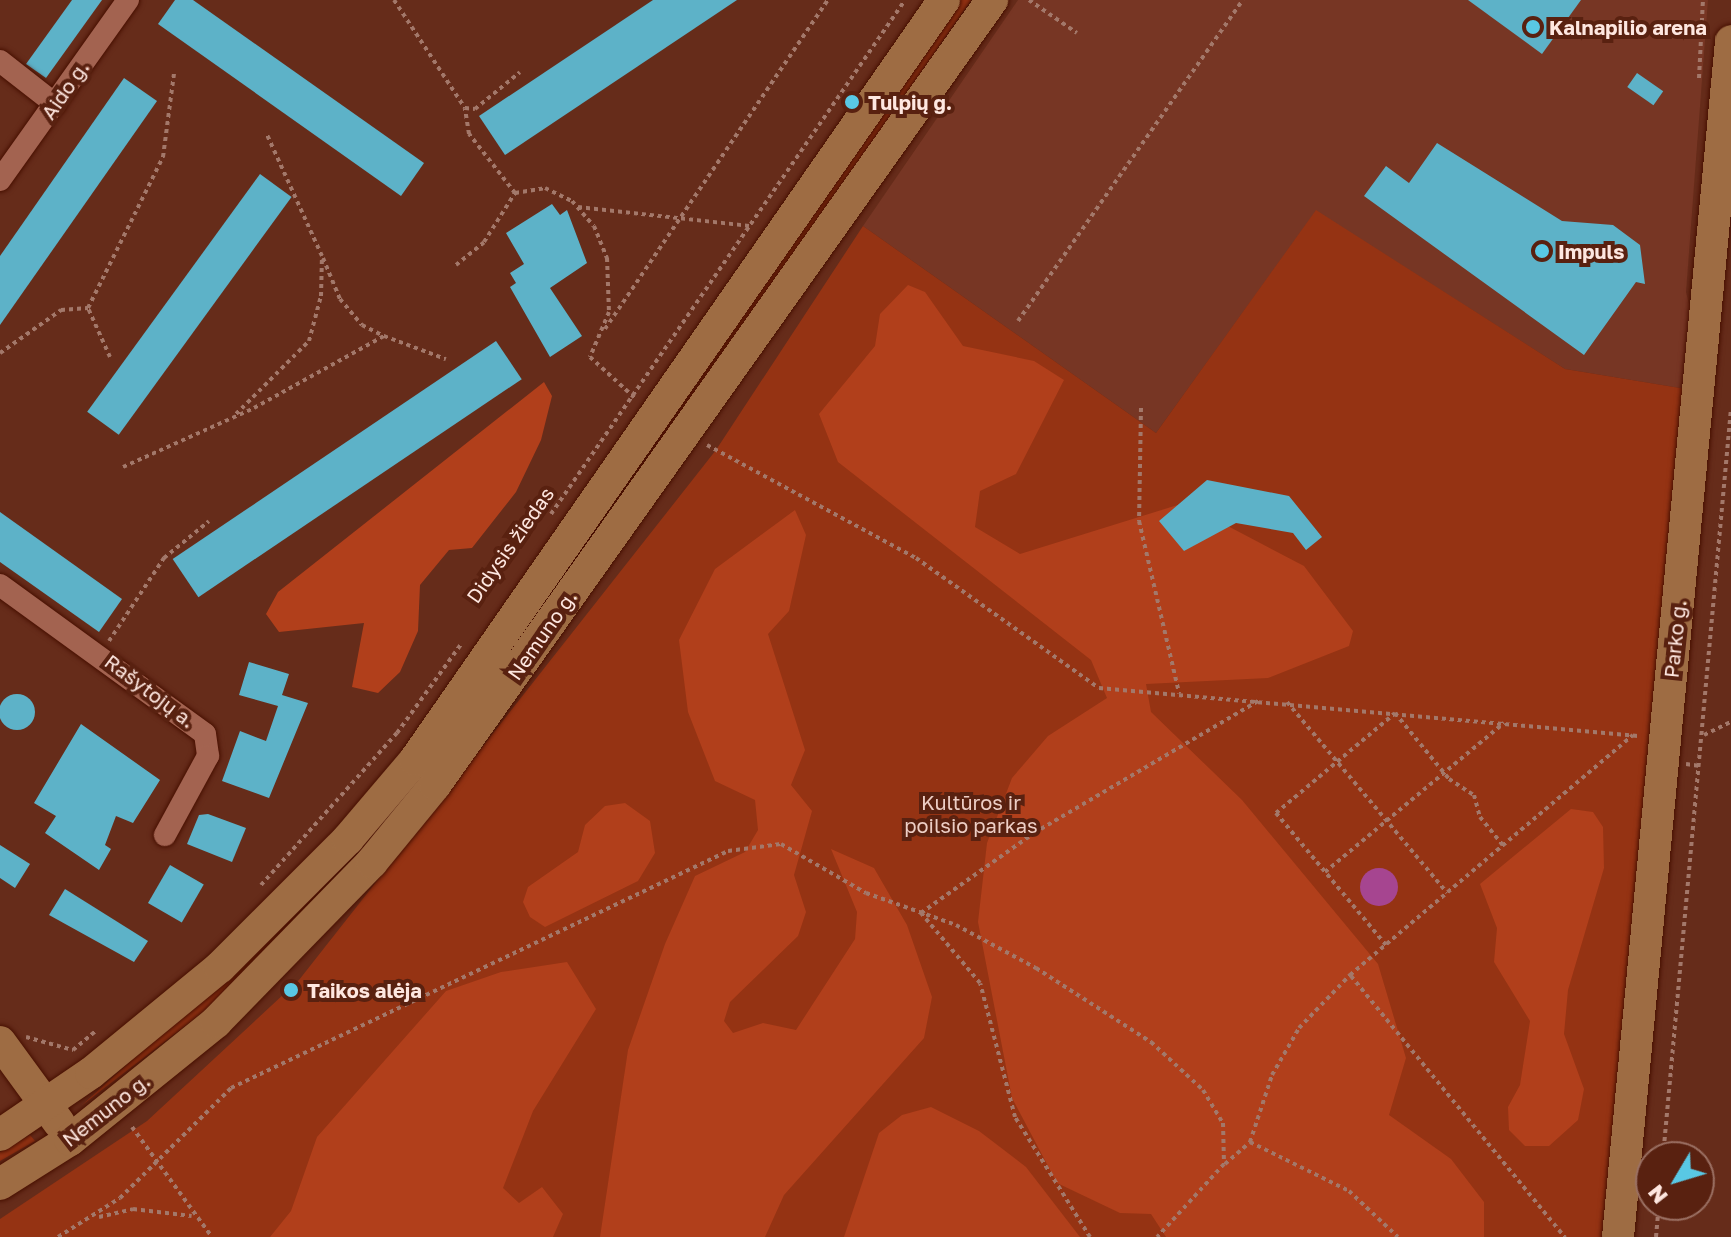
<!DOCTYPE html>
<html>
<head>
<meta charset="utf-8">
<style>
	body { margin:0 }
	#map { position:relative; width:1731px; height:1237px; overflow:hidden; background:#662c1a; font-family:"Golos Text",sans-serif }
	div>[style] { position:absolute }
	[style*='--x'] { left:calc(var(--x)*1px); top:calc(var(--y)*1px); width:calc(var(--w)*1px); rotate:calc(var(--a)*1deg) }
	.built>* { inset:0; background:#773624 }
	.green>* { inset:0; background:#953313 }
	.forest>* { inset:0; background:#b13f1b }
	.water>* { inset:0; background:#a64590 }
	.round { border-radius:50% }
	.building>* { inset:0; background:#5db2c8; transform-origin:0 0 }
	.path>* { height:4px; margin-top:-2px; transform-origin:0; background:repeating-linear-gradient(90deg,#a3786a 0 4px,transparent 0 8px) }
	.roads { filter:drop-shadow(0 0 2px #481001) drop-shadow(0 0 2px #481001) }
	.street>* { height:22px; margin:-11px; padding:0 11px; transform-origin:11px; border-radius:11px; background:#a36350 }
	.secondary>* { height:32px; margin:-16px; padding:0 16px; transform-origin:16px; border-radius:16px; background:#9e6c43 }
	.dots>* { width:22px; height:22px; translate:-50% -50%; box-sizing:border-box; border:4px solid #592110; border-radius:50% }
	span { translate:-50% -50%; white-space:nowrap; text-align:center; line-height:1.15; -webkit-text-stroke:8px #592110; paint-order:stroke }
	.poi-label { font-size:20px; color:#fee7e0; font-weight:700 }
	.left { translate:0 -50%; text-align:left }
	.street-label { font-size:20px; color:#fee7e0 }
	.park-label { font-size:20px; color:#edcec5 }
	.north { position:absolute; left:1635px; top:1141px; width:80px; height:80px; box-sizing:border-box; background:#592110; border:2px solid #9b7063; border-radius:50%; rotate:232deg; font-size:22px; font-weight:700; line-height:32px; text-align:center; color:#fee7e0 }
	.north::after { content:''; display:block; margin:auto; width:28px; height:36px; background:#59c8e4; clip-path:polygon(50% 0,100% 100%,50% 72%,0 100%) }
</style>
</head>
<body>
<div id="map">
	<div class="built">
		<div style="clip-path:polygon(1018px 0,1708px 0,1686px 292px,1693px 320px,1686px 389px,1565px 369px,1316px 211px,1156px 433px,863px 226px)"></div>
	</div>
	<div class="green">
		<div style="clip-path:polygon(959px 0,971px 0,590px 550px,372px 843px,220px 999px,81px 1106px,304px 905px)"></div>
		<div style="clip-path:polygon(1316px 210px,1565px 369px,1686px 389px,1603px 1237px,0 1237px,0 1219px,147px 1121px,299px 980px,716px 450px,863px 226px,1156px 433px)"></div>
		<div style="clip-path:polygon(30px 1135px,35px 1141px,0 1161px,0 1152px)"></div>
	</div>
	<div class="forest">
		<div style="clip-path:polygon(908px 285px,925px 292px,963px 346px,1034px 361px,1064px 380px,1016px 474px,980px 491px,975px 527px,1020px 554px,1184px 503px,1304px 566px,1353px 631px,1349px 646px,1268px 678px,1146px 684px,1151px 712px,1242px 800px,1378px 964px,1406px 1058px,1389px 1115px,1451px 1159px,1484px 1202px,1484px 1237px,1166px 1237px,1151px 1214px,1120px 1213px,1057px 1183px,1012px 1098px,978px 922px,987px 843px,1012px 778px,1048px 736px,1107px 698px,1091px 660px,838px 462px,819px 414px,875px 346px,880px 314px)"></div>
		<div style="clip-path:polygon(544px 382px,552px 396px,541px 440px,516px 492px,472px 548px,449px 550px,420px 585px,418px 631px,400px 672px,378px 693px,352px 687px,364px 623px,279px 632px,266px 614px,278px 592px)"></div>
		<div style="clip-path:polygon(795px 510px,806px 535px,789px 611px,768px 634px,805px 750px,791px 785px,812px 811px,794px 875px,806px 912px,798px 936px,730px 1002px,724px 1021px,733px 1033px,763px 1023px,796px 1030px,855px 939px,857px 912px,831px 849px,874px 868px,907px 925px,932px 997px,924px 1038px,784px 1195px,765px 1237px,600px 1237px,628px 1050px,665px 944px,695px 876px,745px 852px,758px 830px,755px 800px,715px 781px,688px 712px,679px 640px,715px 569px)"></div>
		<div style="clip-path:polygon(625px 803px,650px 821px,655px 853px,638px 881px,545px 927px,530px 917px,523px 902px,528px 887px,578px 852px,585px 825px,605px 806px)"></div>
		<div style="clip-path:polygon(1571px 809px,1593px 812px,1603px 827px,1604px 868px,1568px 990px,1564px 1034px,1584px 1089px,1578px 1120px,1549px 1146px,1525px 1146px,1509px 1130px,1508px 1107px,1520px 1085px,1530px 1021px,1494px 962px,1497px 928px,1480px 884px)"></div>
		<div style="clip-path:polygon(567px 962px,596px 1009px,533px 1111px,503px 1188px,519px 1203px,542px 1187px,563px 1214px,553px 1237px,270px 1237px,291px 1211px,317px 1137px,446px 991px,501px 972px)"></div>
		<div style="clip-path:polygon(931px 1107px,979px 1131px,1026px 1167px,1080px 1237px,844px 1237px,879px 1133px,902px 1115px)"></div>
	</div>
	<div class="water">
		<div class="round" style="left:1360px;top:868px;width:38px;height:38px"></div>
	</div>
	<div class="building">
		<div style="clip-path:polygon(72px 0,102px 0,46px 78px,26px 64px)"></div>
		<div style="clip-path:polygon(175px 0,193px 0,424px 163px,401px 196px,158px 24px)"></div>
		<div style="clip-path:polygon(653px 0,737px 0,505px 155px,479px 116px)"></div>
		<div style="clip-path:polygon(1468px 0,1581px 0,1542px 54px)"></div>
		<div style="left:1637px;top:73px;width:32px;height:17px;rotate:35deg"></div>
		<div style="clip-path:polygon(124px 78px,157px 101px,0 325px,0 256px)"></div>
		<div style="clip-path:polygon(1437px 143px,1562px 221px,1613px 225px,1640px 245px,1645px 284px,1636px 282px,1584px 355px,1364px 196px,1386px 166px,1409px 183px)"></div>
		<div style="left:260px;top:174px;width:39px;height:294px;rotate:36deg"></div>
		<div style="clip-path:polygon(552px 204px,560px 215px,567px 210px,587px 263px,550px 288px,582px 336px,550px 357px,510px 287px,516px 283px,510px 273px,524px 264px,506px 233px)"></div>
		<div style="left:496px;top:341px;width:46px;height:390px;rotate:56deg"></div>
		<div style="clip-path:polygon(1207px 480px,1289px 496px,1322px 537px,1306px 550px,1293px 533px,1236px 523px,1184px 551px,1159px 521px)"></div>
		<div style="clip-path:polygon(0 512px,122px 599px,99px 632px,0 562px)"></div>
		<div style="clip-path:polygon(249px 662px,289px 674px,282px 695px,308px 703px,269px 798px,222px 781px,240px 731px,266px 741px,278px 706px,239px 695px)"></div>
		<div class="round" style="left:-1px;top:694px;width:36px;height:36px"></div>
		<div style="clip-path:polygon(81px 724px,160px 780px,133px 823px,116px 816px,105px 845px,111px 849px,99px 870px,45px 833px,56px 816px,34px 803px)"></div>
		<div style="clip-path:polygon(208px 814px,246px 828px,232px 862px,187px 844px,199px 815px)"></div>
		<div style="clip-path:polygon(0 845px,30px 864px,15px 888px,0 878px)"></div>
		<div style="left:170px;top:865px;width:39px;height:44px;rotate:30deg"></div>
		<div style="clip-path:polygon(65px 889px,148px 941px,134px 962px,49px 915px)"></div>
	</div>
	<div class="path">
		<div style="--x:394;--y:0;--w:129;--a:56.7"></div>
		<div style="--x:465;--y:108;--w:10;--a:6"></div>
		<div style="--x:475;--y:109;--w:58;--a:-39.4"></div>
		<div style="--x:1029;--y:0;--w:58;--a:34.5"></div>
		<div style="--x:1699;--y:78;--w:78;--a:-87.1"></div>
		<div style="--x:515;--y:193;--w:30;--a:-9"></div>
		<div style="--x:545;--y:188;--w:30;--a:26"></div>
		<div style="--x:572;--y:201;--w:33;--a:49"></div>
		<div style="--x:594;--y:226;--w:35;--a:68"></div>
		<div style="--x:607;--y:258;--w:54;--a:87.9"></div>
		<div style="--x:609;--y:312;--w:49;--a:112.9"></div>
		<div style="--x:590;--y:357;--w:62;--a:42.4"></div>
		<div style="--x:578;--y:207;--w:172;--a:6.3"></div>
		<div style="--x:323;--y:258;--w:44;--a:67.5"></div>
		<div style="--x:340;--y:299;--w:34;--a:50"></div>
		<div style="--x:362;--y:325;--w:25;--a:27"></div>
		<div style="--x:456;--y:265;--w:36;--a:-39"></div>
		<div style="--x:484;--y:242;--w:58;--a:-57.7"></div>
		<div style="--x:515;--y:193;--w:75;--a:-127.9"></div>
		<div style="--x:469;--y:134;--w:26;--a:-99"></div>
		<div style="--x:1018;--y:321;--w:392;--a:-55"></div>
		<div style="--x:605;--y:329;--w:397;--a:-55.9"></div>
		<div style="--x:0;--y:353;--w:75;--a:-35.2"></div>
		<div style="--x:61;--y:310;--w:27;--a:-4"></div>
		<div style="--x:110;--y:357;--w:54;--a:-114.2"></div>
		<div style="--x:88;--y:308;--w:169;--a:-63.6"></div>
		<div style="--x:163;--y:157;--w:85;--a:-82.5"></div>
		<div style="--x:1141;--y:408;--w:113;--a:91"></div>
		<div style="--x:1139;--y:521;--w:177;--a:76.9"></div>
		<div style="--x:236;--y:414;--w:103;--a:-45"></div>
		<div style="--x:309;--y:341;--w:47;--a:-75.1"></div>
		<div style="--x:321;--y:296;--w:40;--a:-88.6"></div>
		<div style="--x:322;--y:256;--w:133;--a:-114.4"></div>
		<div style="--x:707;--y:445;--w:238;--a:28.4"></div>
		<div style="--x:916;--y:558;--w:224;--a:35.4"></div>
		<div style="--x:1099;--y:688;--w:541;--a:5.09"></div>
		<div style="--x:123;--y:467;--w:144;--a:-24.2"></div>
		<div style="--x:254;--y:408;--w:149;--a:-29"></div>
		<div style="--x:384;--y:336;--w:66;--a:20.4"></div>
		<div style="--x:551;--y:514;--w:624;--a:-55.44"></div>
		<div style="--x:109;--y:641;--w:100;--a:-56.5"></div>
		<div style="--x:164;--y:558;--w:58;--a:-39.4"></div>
		<div style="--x:1287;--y:702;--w:249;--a:50"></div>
		<div style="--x:1704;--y:735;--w:30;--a:-26"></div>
		<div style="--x:1686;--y:764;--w:14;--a:8"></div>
		<div style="--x:1325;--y:872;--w:233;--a:-39.8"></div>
		<div style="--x:261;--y:885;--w:204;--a:-48.2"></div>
		<div style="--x:397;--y:733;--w:111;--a:-54.2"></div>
		<div style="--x:1386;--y:945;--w:172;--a:-129.8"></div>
		<div style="--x:1276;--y:813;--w:155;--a:-40"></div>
		<div style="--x:1395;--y:713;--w:85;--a:50.7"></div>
		<div style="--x:1449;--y:779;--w:30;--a:33"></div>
		<div style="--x:1474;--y:795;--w:23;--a:75"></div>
		<div style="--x:1480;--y:817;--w:36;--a:51"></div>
		<div style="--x:1351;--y:976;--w:338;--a:50.7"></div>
		<div style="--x:26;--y:1037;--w:49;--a:15.5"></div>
		<div style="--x:73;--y:1050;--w:30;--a:-40"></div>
		<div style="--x:132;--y:1127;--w:136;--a:54"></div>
		<div style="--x:1250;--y:1142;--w:110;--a:26.3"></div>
		<div style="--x:1349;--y:1191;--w:67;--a:43.2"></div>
		<div style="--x:1663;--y:1157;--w:751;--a:-84.81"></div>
		<div style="--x:1225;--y:1164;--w:33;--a:-41"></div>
		<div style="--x:1250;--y:1142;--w:71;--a:-71.8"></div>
		<div style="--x:1272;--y:1075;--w:54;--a:-60.1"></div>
		<div style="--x:1299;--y:1028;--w:74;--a:-46.1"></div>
		<div style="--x:1350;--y:975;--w:371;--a:-40.3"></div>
		<div style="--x:99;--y:1217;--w:35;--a:-13"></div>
		<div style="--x:133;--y:1209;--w:59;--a:6.8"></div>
		<div style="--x:58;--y:1237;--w:73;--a:-32.2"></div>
		<div style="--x:120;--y:1198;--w:156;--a:-44.7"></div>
		<div style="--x:231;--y:1088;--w:551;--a:-25.49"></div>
		<div style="--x:728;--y:851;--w:53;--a:-7.5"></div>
		<div style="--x:781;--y:844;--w:98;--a:30"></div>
		<div style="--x:866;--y:893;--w:96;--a:19.6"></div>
		<div style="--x:956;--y:925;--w:91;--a:28.3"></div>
		<div style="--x:1036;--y:968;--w:137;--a:32.8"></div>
		<div style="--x:1151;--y:1042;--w:71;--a:42.7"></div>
		<div style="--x:1203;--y:1090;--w:39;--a:59"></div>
		<div style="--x:1223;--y:1123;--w:41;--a:88.6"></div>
		<div style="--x:1224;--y:1164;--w:99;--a:132.5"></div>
		<div style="--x:1090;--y:1237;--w:142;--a:-122"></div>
		<div style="--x:1015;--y:1117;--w:138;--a:-104.6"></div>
		<div style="--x:980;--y:983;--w:92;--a:-130.1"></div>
		<div style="--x:921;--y:913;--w:138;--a:-35.3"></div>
		<div style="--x:1034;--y:833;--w:262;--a:-30.5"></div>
		<div style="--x:1656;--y:1237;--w:32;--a:-85"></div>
	</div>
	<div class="roads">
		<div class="street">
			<div style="--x:0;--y:61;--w:70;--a:38"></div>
			<div style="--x:0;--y:180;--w:221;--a:-54.6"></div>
			<div style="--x:0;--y:585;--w:253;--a:36"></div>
			<div style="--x:205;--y:734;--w:22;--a:82"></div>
			<div style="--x:208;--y:756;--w:90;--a:118.6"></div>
		</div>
		<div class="secondary">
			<div style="--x:0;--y:1042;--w:100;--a:53.9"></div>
			<div style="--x:0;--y:1135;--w:110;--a:-34.3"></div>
			<div style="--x:91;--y:1073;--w:167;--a:-39.4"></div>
			<div style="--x:220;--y:967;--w:181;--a:-45"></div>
			<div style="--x:348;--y:839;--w:104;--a:-49.7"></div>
			<div style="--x:415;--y:760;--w:926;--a:-55.16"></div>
			<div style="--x:0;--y:1184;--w:83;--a:-32.2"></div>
			<div style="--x:70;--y:1140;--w:188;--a:-38.9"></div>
			<div style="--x:216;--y:1022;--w:223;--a:-45.7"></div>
			<div style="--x:372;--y:862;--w:99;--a:-50.7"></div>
			<div style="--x:435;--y:785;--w:963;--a:-54.64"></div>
			<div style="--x:1618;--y:1237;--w:1201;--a:-84.6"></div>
		</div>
	</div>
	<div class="dots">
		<div style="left:1533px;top:27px;background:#59c8e4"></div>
		<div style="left:852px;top:102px;background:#59c8e4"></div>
		<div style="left:1542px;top:251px;background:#59c8e4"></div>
		<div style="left:291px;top:990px;background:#59c8e4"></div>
	</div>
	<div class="poi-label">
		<span class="left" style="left:1549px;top:27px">Kalnapilio arena</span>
		<span class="left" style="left:868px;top:102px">Tulpių g.</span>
		<span class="left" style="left:1558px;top:251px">Impuls</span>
		<span class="left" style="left:307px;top:990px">Taikos alėja</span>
	</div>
	<div class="street-label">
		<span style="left:65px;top:90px;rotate:-55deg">Aido g.</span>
		<span style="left:510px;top:545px;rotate:-55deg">Didysis žiedas</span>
		<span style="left:542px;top:635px;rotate:-55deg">Nemuno g.</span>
		<span style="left:1675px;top:639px;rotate:-84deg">Parko g.</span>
		<span style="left:150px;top:691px;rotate:37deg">Rašytojų a.</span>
		<span style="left:106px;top:1110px;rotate:-38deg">Nemuno g.</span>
	</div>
	<div class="park-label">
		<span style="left:971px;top:814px">Kultūros ir<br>poilsio parkas</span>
	</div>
	<div class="north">N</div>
</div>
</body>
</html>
